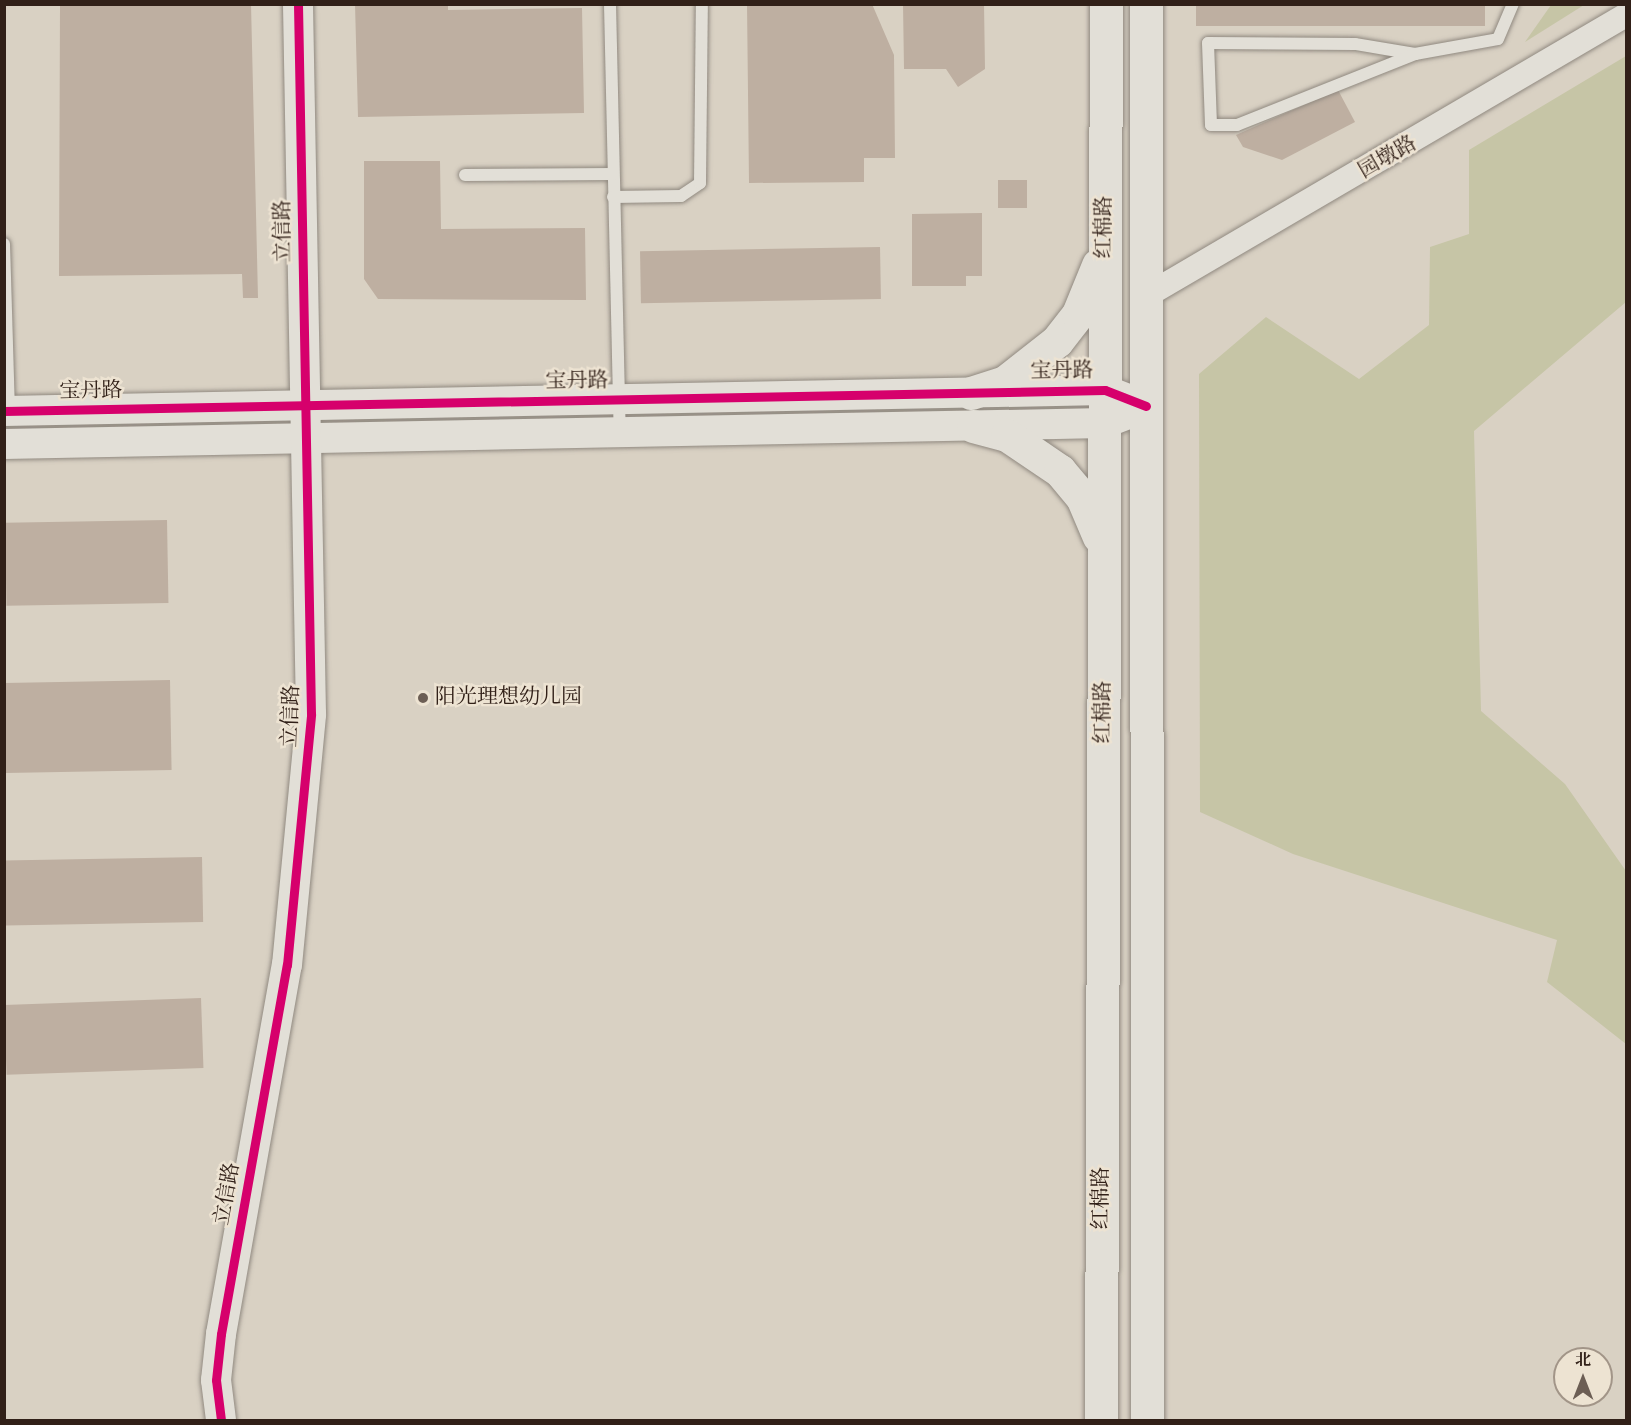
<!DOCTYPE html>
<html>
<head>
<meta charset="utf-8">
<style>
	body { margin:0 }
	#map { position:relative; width:1631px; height:1425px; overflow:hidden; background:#d9d1c3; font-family:"IM FELL English","Noto Serif SC",serif }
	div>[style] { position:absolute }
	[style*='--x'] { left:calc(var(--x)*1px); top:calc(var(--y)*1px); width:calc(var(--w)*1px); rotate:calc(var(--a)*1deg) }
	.green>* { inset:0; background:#c6c5a6 }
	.building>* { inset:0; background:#beafa1; transform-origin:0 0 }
	.roads { filter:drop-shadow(0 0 2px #908980) drop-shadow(0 0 2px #908980) }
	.service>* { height:12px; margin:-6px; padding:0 6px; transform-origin:6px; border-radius:6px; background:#e2dfd7 }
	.minor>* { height:24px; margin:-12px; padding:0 12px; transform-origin:12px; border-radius:12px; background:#e2dfd7 }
	.tertiary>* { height:30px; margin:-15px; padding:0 15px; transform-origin:15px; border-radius:15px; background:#e2dfd7 }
	.secondary>* { height:33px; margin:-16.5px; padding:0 16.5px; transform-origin:16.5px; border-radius:16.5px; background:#e2dfd7 }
	.cycleway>* { height:9px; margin:-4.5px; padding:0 4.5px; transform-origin:4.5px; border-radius:4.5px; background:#d6006c }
	.dots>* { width:16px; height:16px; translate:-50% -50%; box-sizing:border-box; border:3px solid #ede3d2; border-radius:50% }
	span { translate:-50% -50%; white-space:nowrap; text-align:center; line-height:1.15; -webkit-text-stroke:5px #ede3d2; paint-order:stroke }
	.street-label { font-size:21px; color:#312018 }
	.poi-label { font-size:21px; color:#312018 }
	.left { translate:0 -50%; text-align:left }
	.frame { position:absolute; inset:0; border:6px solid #312018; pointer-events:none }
	.north { position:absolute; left:1553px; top:1347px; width:60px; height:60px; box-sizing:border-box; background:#ede3d2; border:2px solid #a29588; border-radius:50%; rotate:0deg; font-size:16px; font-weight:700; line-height:24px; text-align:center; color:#312018 }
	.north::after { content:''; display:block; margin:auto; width:21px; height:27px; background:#6c5e54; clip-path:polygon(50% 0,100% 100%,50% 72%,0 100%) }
</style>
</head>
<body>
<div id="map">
	<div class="green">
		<div style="clip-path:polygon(1551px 5px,1584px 5px,1525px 42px)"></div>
		<div style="clip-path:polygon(1626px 56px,1626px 302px,1474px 431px,1481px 711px,1565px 784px,1626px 871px,1626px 1044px,1547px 982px,1557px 940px,1293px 854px,1200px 812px,1199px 374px,1266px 317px,1359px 379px,1429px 325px,1430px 247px,1469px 234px,1469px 150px)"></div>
	</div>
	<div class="building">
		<div style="clip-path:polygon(60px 4px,251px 4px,258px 298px,243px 298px,242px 274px,59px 276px)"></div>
		<div style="clip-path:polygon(355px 4px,448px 4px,448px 10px,582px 8px,584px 113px,358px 117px)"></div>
		<div style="clip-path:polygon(747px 4px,872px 4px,894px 55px,895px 158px,864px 158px,864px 182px,749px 183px)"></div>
		<div style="clip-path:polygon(903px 4px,984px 4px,985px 69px,958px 87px,946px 69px,904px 69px)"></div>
		<div style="left:1196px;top:4px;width:289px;height:22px"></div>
		<div style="clip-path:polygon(1338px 90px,1355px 122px,1282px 160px,1243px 147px,1236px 135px)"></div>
		<div style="clip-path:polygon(364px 161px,440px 161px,441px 229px,585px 228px,586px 300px,378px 299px,364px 279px)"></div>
		<div style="left:998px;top:180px;width:29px;height:28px"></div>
		<div style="clip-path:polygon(982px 213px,982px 276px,966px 276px,966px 286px,912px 286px,912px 214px)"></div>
		<div style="left:880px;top:247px;width:52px;height:240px;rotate:89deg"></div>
		<div style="left:167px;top:520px;width:83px;height:162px;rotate:89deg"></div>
		<div style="left:170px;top:680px;width:90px;height:166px;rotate:89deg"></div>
		<div style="left:202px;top:857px;width:65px;height:198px;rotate:89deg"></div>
		<div style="left:201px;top:998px;width:70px;height:197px;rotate:88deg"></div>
	</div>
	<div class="roads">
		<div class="service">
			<div style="--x:610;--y:4;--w:428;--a:88.7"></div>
			<div style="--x:1415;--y:54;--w:61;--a:-170.5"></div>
			<div style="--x:1355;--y:44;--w:147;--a:-179.6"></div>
			<div style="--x:1208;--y:43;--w:82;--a:87.9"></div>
			<div style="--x:1211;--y:125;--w:26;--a:0"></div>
			<div style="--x:1237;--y:125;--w:192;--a:-21.7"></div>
			<div style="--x:1415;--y:54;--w:84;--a:-10.2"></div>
			<div style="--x:1498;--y:39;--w:38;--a:-67"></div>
			<div style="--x:465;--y:175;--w:148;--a:-0.4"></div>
			<div style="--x:613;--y:197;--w:68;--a:-0.8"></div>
			<div style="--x:681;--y:196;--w:23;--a:-34"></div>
			<div style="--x:700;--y:183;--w:179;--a:-89.4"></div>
			<div style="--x:4;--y:244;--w:166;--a:88.3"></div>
		</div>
		<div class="minor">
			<div style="--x:1146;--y:296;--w:556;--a:-30.35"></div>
		</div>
		<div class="tertiary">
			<div style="--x:4;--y:411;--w:1101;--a:-1.09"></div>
			<div style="--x:1105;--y:390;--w:44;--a:21.3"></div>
			<div style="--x:4;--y:444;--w:1101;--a:-1.09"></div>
			<div style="--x:1105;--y:423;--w:25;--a:-21"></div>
			<div style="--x:221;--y:1420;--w:40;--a:-97.1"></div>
			<div style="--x:216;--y:1380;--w:46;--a:-83.8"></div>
			<div style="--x:221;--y:1334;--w:375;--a:-79.9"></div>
			<div style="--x:287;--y:965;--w:252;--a:-84.5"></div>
			<div style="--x:311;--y:714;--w:710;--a:-91.05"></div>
		</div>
		<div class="secondary">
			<div style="--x:1146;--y:4;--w:1416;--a:89.96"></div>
			<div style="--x:971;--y:393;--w:36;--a:-18"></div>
			<div style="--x:1005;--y:382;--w:66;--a:-38.3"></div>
			<div style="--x:1057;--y:341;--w:34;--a:-52"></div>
			<div style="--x:1078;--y:314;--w:53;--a:-67.8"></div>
			<div style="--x:973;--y:426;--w:35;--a:15"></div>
			<div style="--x:1007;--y:435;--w:64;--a:34.2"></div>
			<div style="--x:1060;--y:471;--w:34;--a:50"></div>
			<div style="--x:1082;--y:497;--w:43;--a:67"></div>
			<div style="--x:1101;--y:1420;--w:1416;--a:-89.8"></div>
		</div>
	</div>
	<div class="cycleway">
		<div style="--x:4;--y:411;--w:1101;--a:-1.09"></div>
		<div style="--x:1105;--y:390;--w:44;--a:21.3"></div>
		<div style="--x:221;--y:1420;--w:40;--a:-97.1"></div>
		<div style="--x:216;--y:1380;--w:46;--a:-83.8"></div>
		<div style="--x:221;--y:1334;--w:375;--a:-79.9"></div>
		<div style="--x:287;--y:965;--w:252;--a:-84.5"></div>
		<div style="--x:311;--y:714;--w:710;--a:-91.05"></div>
	</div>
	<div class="dots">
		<div style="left:423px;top:698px;background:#6c5e54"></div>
	</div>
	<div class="street-label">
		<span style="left:1388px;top:158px;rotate:-30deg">园墩路</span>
		<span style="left:1105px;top:227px;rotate:-90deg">红棉路</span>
		<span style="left:284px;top:231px;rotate:-91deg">立信路</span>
		<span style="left:1062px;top:372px;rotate:-1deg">宝丹路</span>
		<span style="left:577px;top:382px;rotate:-1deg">宝丹路</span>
		<span style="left:91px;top:392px;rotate:-1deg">宝丹路</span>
		<span style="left:1104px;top:712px;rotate:-90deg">红棉路</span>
		<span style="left:292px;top:716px;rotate:-88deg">立信路</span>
		<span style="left:228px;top:1194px;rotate:-80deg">立信路</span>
		<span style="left:1102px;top:1198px;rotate:-90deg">红棉路</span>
	</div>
	<div class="poi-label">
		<span class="left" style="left:435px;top:698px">阳光理想幼儿园</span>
	</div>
	<div class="frame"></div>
	<div class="north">北</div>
</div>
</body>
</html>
